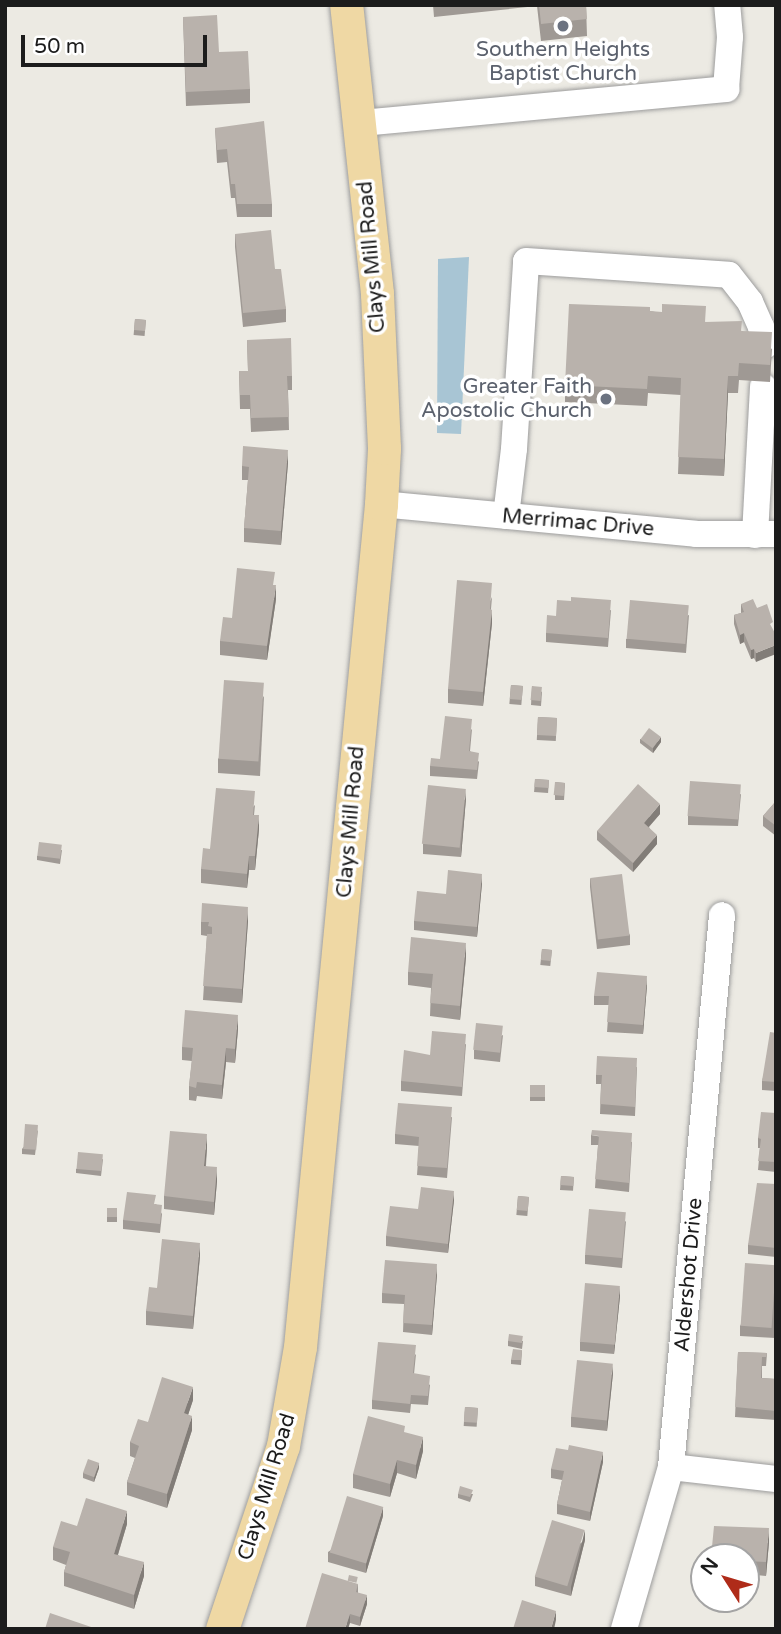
<!DOCTYPE html>
<html>
<head>
<meta charset="utf-8">
<style>
	body { margin:0 }
	#map { position:relative; width:781px; height:1634px; overflow:hidden; background:#eceae3; font-family:"Varela Round",sans-serif }
	div>[style] { position:absolute }
	[style*='--x'] { left:calc(var(--x)*1px); top:calc(var(--y)*1px); width:calc(var(--w)*1px); rotate:calc(var(--a)*1deg) }
	.water>* { inset:0; background:#a8c5d4 }
	.roads { filter:drop-shadow(0 0 2px #9d9d9d) drop-shadow(0 0 2px #9d9d9d) }
	.minor>* { height:26px; margin:-13px; padding:0 13px; transform-origin:13px; border-radius:13px; background:#fff }
	.major>* { height:33px; margin:-16.5px; padding:0 16.5px; transform-origin:16.5px; border-radius:16.5px; background:#efd8a4 }
	.wall>* { inset:0; background:#9f9994; transform-origin:0 0 }
	.shaded-wall>* { inset:0; background:#827d78 }
	.building>* { inset:0; background:#b9b2ac; transform-origin:0 0 }
	.dots>* { width:19px; height:19px; translate:-50% -50%; box-sizing:border-box; border:4px solid #fff; border-radius:50% }
	span { translate:-50% -50%; white-space:nowrap; text-align:center; line-height:1.15; -webkit-text-stroke:7px #fff; paint-order:stroke }
	.worship-label { font-size:21px; color:#5b616d }
	.right { translate:-100% -50%; text-align:right }
	.street-label { font-size:21px; color:#1c1c1c }
	.frame { position:absolute; inset:0; border:7px solid #1c1c1c; pointer-events:none }
	.north { position:absolute; left:690px; top:1543px; width:70px; height:70px; box-sizing:border-box; background:#fff; border:2px solid #a4a4a4; border-radius:50%; rotate:307deg; font-size:19px; font-weight:700; line-height:28px; text-align:center; color:#1c1c1c }
	.north::after { content:''; display:block; margin:auto; width:24px; height:32px; background:#af2b19; clip-path:polygon(50% 0,100% 100%,50% 72%,0 100%) }
	.scale { position:absolute; left:21px; top:35px; width:186px; height:32px; box-sizing:border-box; border:4px solid #1c1c1c; border-top:0; padding-left:9px; font-size:21px; line-height:24px; white-space:nowrap; color:#1c1c1c; -webkit-text-stroke:5px #fff; paint-order:stroke }
</style>
</head>
<body>
<div id="map">
	<div class="water">
		<div style="clip-path:polygon(469px 257px,461px 434px,437px 433px,438px 259px)"></div>
	</div>
	<div class="roads">
		<div class="minor">
			<div style="--x:361;--y:123;--w:367;--a:-5.3"></div>
			<div style="--x:726;--y:89;--w:52;--a:-85.6"></div>
			<div style="--x:730;--y:37;--w:32;--a:-95"></div>
			<div style="--x:381;--y:504;--w:316;--a:5.4"></div>
			<div style="--x:696;--y:534;--w:80;--a:0"></div>
			<div style="--x:506;--y:516;--w:67;--a:-83.2"></div>
			<div style="--x:514;--y:449;--w:188;--a:-86.3"></div>
			<div style="--x:526;--y:261;--w:203;--a:3.9"></div>
			<div style="--x:729;--y:275;--w:34;--a:52"></div>
			<div style="--x:750;--y:302;--w:27;--a:66"></div>
			<div style="--x:761;--y:327;--w:19;--a:78"></div>
			<div style="--x:755;--y:535;--w:149;--a:-86.9"></div>
			<div style="--x:671;--y:1467;--w:106;--a:6.5"></div>
			<div style="--x:624;--y:1629;--w:169;--a:-73.8"></div>
			<div style="--x:671;--y:1467;--w:554;--a:-84.72"></div>
		</div>
		<div class="major">
			<div style="--x:222;--y:1629;--w:193;--a:-71.6"></div>
			<div style="--x:283;--y:1446;--w:100;--a:-80.3"></div>
			<div style="--x:300;--y:1347;--w:847;--a:-84.51"></div>
			<div style="--x:381;--y:504;--w:56;--a:-86.9"></div>
			<div style="--x:384;--y:448;--w:155;--a:-92.6"></div>
			<div style="--x:377;--y:293;--w:290;--a:-96.1"></div>
		</div>
	</div>
	<div class="wall">
		<div style="clip-path:polygon(433px 5px,586px 5px,587px 36px,541px 41px,537px 6px,434px 17px)"></div>
		<div style="clip-path:polygon(183px 17px,219px 52px,250px 89px,250px 103px,186px 106px)"></div>
		<div style="clip-path:polygon(215px 128px,272px 204px,272px 217px,237px 217px,235px 198px,231px 198px,227px 162px,217px 163px)"></div>
		<div style="clip-path:polygon(235px 234px,275px 269px,286px 309px,286px 322px,243px 327px,235px 247px)"></div>
		<div style="clip-path:polygon(650px 311px,706px 322px,742px 331px,772px 349px,770px 382px,739px 380px,738px 393px,728px 393px,724px 476px,678px 474px,681px 395px,648px 393px,647px 406px,565px 402px,565px 385px)"></div>
		<div style="left:135px;top:319px;width:11px;height:16px;rotate:5deg"></div>
		<div style="clip-path:polygon(247px 340px,292px 376px,292px 390px,288px 390px,289px 430px,251px 432px,250px 409px,240px 409px,239px 371px,248px 371px)"></div>
		<div style="clip-path:polygon(288px 463px,281px 545px,244px 542px,244px 528px,248px 480px,242px 480px,242px 466px)"></div>
		<div style="clip-path:polygon(492px 597px,491px 609px,492px 623px,483px 706px,448px 703px,448px 689px)"></div>
		<div style="clip-path:polygon(276px 599px,267px 660px,220px 655px,220px 641px,232px 618px)"></div>
		<div style="clip-path:polygon(741px 604px,757px 608px,756px 662px,754px 658px,751px 659px,744px 642px,740px 644px,734px 624px,734px 615px,741px 613px)"></div>
		<div style="clip-path:polygon(611px 610px,608px 647px,546px 642px,546px 633px)"></div>
		<div style="clip-path:polygon(689px 615px,686px 653px,626px 648px,626px 639px)"></div>
		<div style="left:511px;top:685px;width:12px;height:19px;rotate:5deg"></div>
		<div style="clip-path:polygon(532px 686px,542px 692px,541px 706px,531px 705px)"></div>
		<div style="clip-path:polygon(264px 696px,260px 776px,218px 773px,218px 759px)"></div>
		<div style="left:538px;top:717px;width:19px;height:23px;rotate:3deg"></div>
		<div style="clip-path:polygon(472px 729px,470px 751px,479px 762px,477px 779px,430px 776px,430px 766px,440px 759px)"></div>
		<div style="clip-path:polygon(640px 739px,661px 742px,653px 753px,640px 743px)"></div>
		<div style="left:535px;top:779px;width:14px;height:13px;rotate:4deg"></div>
		<div style="clip-path:polygon(555px 782px,565px 783px,564px 800px,555px 800px)"></div>
		<div style="clip-path:polygon(741px 794px,738px 826px,688px 825px,688px 816px)"></div>
		<div style="clip-path:polygon(466px 798px,461px 857px,423px 854px,423px 844px)"></div>
		<div style="clip-path:polygon(776px 801px,776px 836px,763px 826px,763px 816px)"></div>
		<div style="clip-path:polygon(255px 805px,254px 815px,259px 829px,255px 870px,249px 870px,247px 888px,201px 883px,201px 869px,210px 849px)"></div>
		<div style="clip-path:polygon(660px 814px,649px 827px,657px 844px,633px 872px,597px 840px,597px 831px)"></div>
		<div style="clip-path:polygon(62px 850px,60px 864px,37px 860px,37px 856px)"></div>
		<div style="clip-path:polygon(590px 878px,630px 935px,630px 945px,597px 949px,590px 887px)"></div>
		<div style="clip-path:polygon(482px 883px,477px 937px,414px 930px,414px 921px,446px 894px)"></div>
		<div style="clip-path:polygon(248px 921px,242px 1003px,203px 1000px,207px 936px,201px 935px,201px 922px)"></div>
		<div style="left:542px;top:949px;width:10px;height:16px;rotate:6deg"></div>
		<div style="clip-path:polygon(466px 957px,460px 1020px,430px 1016px,431px 988px,408px 985px,408px 972px)"></div>
		<div style="clip-path:polygon(647px 985px,643px 1034px,607px 1032px,609px 1005px,594px 1005px,594px 996px)"></div>
		<div style="clip-path:polygon(238px 1029px,235px 1063px,226px 1062px,222px 1099px,197px 1096px,196px 1101px,189px 1100px,189px 1086px,192px 1061px,182px 1060px,182px 1047px)"></div>
		<div style="clip-path:polygon(776px 1033px,776px 1091px,762px 1090px,762px 1081px)"></div>
		<div style="clip-path:polygon(503px 1035px,500px 1062px,474px 1059px,474px 1050px)"></div>
		<div style="clip-path:polygon(466px 1044px,462px 1096px,401px 1091px,401px 1081px,430px 1055px)"></div>
		<div style="clip-path:polygon(637px 1067px,635px 1116px,600px 1114px,601px 1084px,596px 1084px,596px 1075px)"></div>
		<div style="left:530px;top:1085px;width:15px;height:16px"></div>
		<div style="clip-path:polygon(776px 1113px,776px 1172px,758px 1170px,760px 1148px,758px 1148px,758px 1138px)"></div>
		<div style="clip-path:polygon(452px 1117px,447px 1178px,417px 1175px,419px 1146px,395px 1144px,395px 1134px)"></div>
		<div style="clip-path:polygon(38px 1130px,35px 1155px,22px 1154px,22px 1149px)"></div>
		<div style="clip-path:polygon(591px 1135px,632px 1142px,629px 1192px,595px 1188px,598px 1145px,591px 1145px)"></div>
		<div style="clip-path:polygon(207px 1148px,206px 1166px,217px 1181px,214px 1215px,164px 1209px,164px 1196px)"></div>
		<div style="clip-path:polygon(103px 1159px,101px 1176px,76px 1173px,76px 1169px)"></div>
		<div style="left:561px;top:1176px;width:13px;height:14px;rotate:4deg"></div>
		<div style="clip-path:polygon(776px 1184px,776px 1257px,748px 1254px,748px 1245px)"></div>
		<div style="left:518px;top:1196px;width:11px;height:19px;rotate:5deg"></div>
		<div style="clip-path:polygon(454px 1200px,448px 1253px,386px 1246px,386px 1236px,418px 1209px)"></div>
		<div style="clip-path:polygon(156px 1204px,162px 1214px,160px 1233px,123px 1229px,123px 1220px)"></div>
		<div style="left:107px;top:1208px;width:10px;height:14px"></div>
		<div style="clip-path:polygon(626px 1221px,622px 1268px,585px 1264px,585px 1255px)"></div>
		<div style="clip-path:polygon(200px 1256px,193px 1329px,146px 1325px,146px 1311px,157px 1288px)"></div>
		<div style="clip-path:polygon(776px 1265px,775px 1338px,740px 1336px,740px 1326px)"></div>
		<div style="clip-path:polygon(437px 1274px,432px 1335px,403px 1332px,404px 1304px,382px 1303px,382px 1293px)"></div>
		<div style="clip-path:polygon(620px 1296px,614px 1354px,580px 1351px,580px 1342px)"></div>
		<div style="clip-path:polygon(508px 1341px,523px 1341px,522px 1349px,508px 1346px)"></div>
		<div style="clip-path:polygon(522px 1350px,521px 1365px,511px 1364px,511px 1360px)"></div>
		<div style="clip-path:polygon(738px 1352px,767px 1353px,766px 1366px,762px 1366px,762px 1378px,776px 1379px,776px 1420px,735px 1417px)"></div>
		<div style="clip-path:polygon(416px 1354px,414px 1374px,430px 1385px,428px 1405px,411px 1404px,410px 1413px,372px 1409px,372px 1400px)"></div>
		<div style="clip-path:polygon(613px 1373px,607px 1431px,571px 1427px,571px 1417px)"></div>
		<div style="clip-path:polygon(193px 1400px,188px 1415px,192px 1430px,167px 1508px,127px 1495px,127px 1482px,135px 1458px,130px 1456px,130px 1442px,148px 1422px)"></div>
		<div style="left:465px;top:1407px;width:13px;height:19px;rotate:4deg"></div>
		<div style="clip-path:polygon(405px 1433px,423px 1451px,416px 1479px,397px 1473px,390px 1497px,353px 1488px,353px 1474px)"></div>
		<div style="clip-path:polygon(568px 1450px,603px 1462px,590px 1521px,557px 1514px,557px 1504px,562px 1480px,551px 1478px,551px 1469px)"></div>
		<div style="clip-path:polygon(99px 1468px,94px 1482px,83px 1478px,83px 1473px)"></div>
		<div style="clip-path:polygon(458px 1494px,473px 1494px,470px 1502px,458px 1498px)"></div>
		<div style="clip-path:polygon(383px 1516px,366px 1573px,328px 1562px,328px 1552px)"></div>
		<div style="clip-path:polygon(127px 1524px,118px 1555px,144px 1576px,134px 1609px,64px 1586px,64px 1572px,66px 1565px,53px 1560px,53px 1547px,77px 1526px)"></div>
		<div style="clip-path:polygon(585px 1540px,571px 1596px,535px 1586px,535px 1576px)"></div>
		<div style="clip-path:polygon(769px 1542px,766px 1576px,746px 1574px,746px 1557px)"></div>
		<div style="clip-path:polygon(358px 1584px,358px 1593px,367px 1604px,360px 1626px,350px 1623px,305px 1629px)"></div>
		<div style="clip-path:polygon(707px 1599px,740px 1599px,739px 1610px,707px 1607px)"></div>
	</div>
	<div class="shaded-wall">
		<div style="clip-path:polygon(728px 376px,728px 393px,724px 476px,724px 459px)"></div>
		<div style="clip-path:polygon(288px 450px,288px 463px,281px 545px,281px 531px)"></div>
		<div style="clip-path:polygon(276px 585px,276px 599px,267px 660px,267px 646px)"></div>
		<div style="clip-path:polygon(492px 610px,492px 623px,483px 706px,483px 692px)"></div>
		<div style="clip-path:polygon(744px 633px,744px 642px,740px 644px,740px 635px)"></div>
		<div style="clip-path:polygon(776px 645px,776px 654px,756px 662px,756px 653px)"></div>
		<div style="clip-path:polygon(754px 649px,754px 658px,751px 659px,751px 650px)"></div>
		<div style="clip-path:polygon(661px 737px,661px 742px,653px 753px,653px 748px)"></div>
		<div style="clip-path:polygon(466px 789px,466px 798px,461px 857px,461px 848px)"></div>
		<div style="clip-path:polygon(660px 804px,660px 814px,644px 832px,644px 823px)"></div>
		<div style="clip-path:polygon(259px 815px,259px 829px,255px 870px,255px 856px)"></div>
		<div style="clip-path:polygon(657px 835px,657px 844px,633px 872px,633px 863px)"></div>
		<div style="clip-path:polygon(249px 856px,249px 870px,247px 888px,247px 874px)"></div>
		<div style="clip-path:polygon(482px 874px,482px 883px,477px 937px,477px 927px)"></div>
		<div style="clip-path:polygon(248px 907px,248px 921px,242px 1003px,242px 989px)"></div>
		<div style="clip-path:polygon(466px 943px,466px 957px,460px 1020px,460px 1006px)"></div>
		<div style="clip-path:polygon(647px 976px,647px 985px,643px 1034px,643px 1025px)"></div>
		<div style="clip-path:polygon(238px 1015px,238px 1029px,235px 1063px,235px 1049px)"></div>
		<div style="clip-path:polygon(226px 1048px,226px 1062px,222px 1099px,222px 1085px)"></div>
		<div style="clip-path:polygon(207px 1134px,207px 1148px,204px 1180px,204px 1166px)"></div>
		<div style="clip-path:polygon(217px 1167px,217px 1181px,214px 1215px,214px 1202px)"></div>
		<div style="clip-path:polygon(454px 1191px,454px 1200px,448px 1253px,448px 1244px)"></div>
		<div style="clip-path:polygon(200px 1243px,200px 1256px,193px 1329px,193px 1316px)"></div>
		<div style="clip-path:polygon(437px 1264px,437px 1274px,432px 1335px,432px 1325px)"></div>
		<div style="clip-path:polygon(620px 1286px,620px 1296px,614px 1354px,614px 1345px)"></div>
		<div style="clip-path:polygon(613px 1364px,613px 1373px,607px 1431px,607px 1421px)"></div>
		<div style="clip-path:polygon(193px 1387px,193px 1400px,184px 1427px,184px 1413px)"></div>
		<div style="clip-path:polygon(192px 1416px,192px 1430px,167px 1508px,167px 1494px)"></div>
		<div style="clip-path:polygon(423px 1437px,423px 1451px,416px 1479px,416px 1465px)"></div>
		<div style="clip-path:polygon(603px 1452px,603px 1462px,590px 1521px,590px 1512px)"></div>
		<div style="clip-path:polygon(397px 1460px,397px 1473px,390px 1497px,390px 1484px)"></div>
		<div style="clip-path:polygon(99px 1463px,99px 1468px,94px 1482px,94px 1477px)"></div>
		<div style="clip-path:polygon(383px 1507px,383px 1516px,366px 1573px,366px 1563px)"></div>
		<div style="clip-path:polygon(127px 1511px,127px 1524px,114px 1567px,114px 1554px)"></div>
		<div style="clip-path:polygon(769px 1528px,769px 1542px,766px 1576px,766px 1562px)"></div>
		<div style="clip-path:polygon(585px 1530px,585px 1540px,571px 1596px,571px 1587px)"></div>
		<div style="clip-path:polygon(144px 1562px,144px 1576px,134px 1609px,134px 1595px)"></div>
		<div style="clip-path:polygon(367px 1595px,367px 1604px,360px 1626px,360px 1617px)"></div>
		<div style="clip-path:polygon(556px 1611px,556px 1620px,554px 1629px,551px 1629px)"></div>
		<div style="clip-path:polygon(350px 1614px,350px 1623px,348px 1629px,345px 1629px)"></div>
	</div>
	<div class="building">
		<div style="clip-path:polygon(539px 5px,586px 5px,587px 19px,541px 24px)"></div>
		<div style="clip-path:polygon(217px 15px,219px 52px,248px 51px,250px 89px,186px 92px,183px 17px)"></div>
		<div style="clip-path:polygon(264px 121px,272px 204px,237px 204px,235px 184px,231px 184px,227px 149px,217px 150px,215px 128px)"></div>
		<div style="clip-path:polygon(271px 230px,275px 269px,281px 269px,286px 309px,243px 313px,235px 234px)"></div>
		<div style="clip-path:polygon(569px 304px,650px 307px,650px 311px,662px 312px,662px 304px,706px 306px,705px 322px,742px 321px,741px 331px,772px 332px,770px 365px,739px 363px,738px 376px,728px 376px,724px 459px,678px 457px,681px 378px,648px 376px,647px 389px,565px 385px)"></div>
		<div style="left:135px;top:319px;width:11px;height:11px;rotate:5deg"></div>
		<div style="clip-path:polygon(291px 338px,292px 376px,287px 376px,289px 417px,251px 418px,250px 395px,240px 395px,239px 371px,248px 371px,247px 340px)"></div>
		<div style="clip-path:polygon(243px 446px,288px 450px,281px 531px,244px 528px,249px 467px,242px 466px)"></div>
		<div style="clip-path:polygon(237px 568px,275px 572px,273px 585px,276px 585px,267px 646px,220px 641px,223px 617px,232px 618px)"></div>
		<div style="clip-path:polygon(457px 580px,492px 583px,490px 609px,492px 610px,483px 692px,448px 689px)"></div>
		<div style="clip-path:polygon(571px 597px,611px 600px,608px 638px,546px 633px,547px 615px,556px 616px,557px 600px,571px 601px)"></div>
		<div style="clip-path:polygon(753px 599px,757px 608px,767px 604px,773px 622px,770px 624px,776px 635px,776px 645px,756px 653px,754px 649px,751px 650px,744px 633px,740px 635px,734px 615px,744px 612px,741px 604px)"></div>
		<div style="left:630px;top:600px;width:59px;height:39px;rotate:5deg"></div>
		<div style="left:224px;top:680px;width:40px;height:79px;rotate:4deg"></div>
		<div style="left:511px;top:685px;width:12px;height:14px;rotate:5deg"></div>
		<div style="left:532px;top:686px;width:10px;height:14px;rotate:6deg"></div>
		<div style="clip-path:polygon(445px 716px,472px 719px,469px 751px,479px 753px,477px 770px,430px 766px,431px 758px,440px 759px)"></div>
		<div style="left:538px;top:717px;width:19px;height:18px;rotate:3deg"></div>
		<div style="left:649px;top:728px;width:15px;height:14px;rotate:37deg"></div>
		<div style="left:535px;top:779px;width:14px;height:8px;rotate:4deg"></div>
		<div style="left:690px;top:781px;width:51px;height:35px;rotate:4deg"></div>
		<div style="left:555px;top:782px;width:10px;height:13px;rotate:6deg"></div>
		<div style="clip-path:polygon(638px 784px,660px 804px,644px 823px,657px 835px,633px 863px,597px 831px)"></div>
		<div style="left:428px;top:785px;width:38px;height:59px;rotate:6deg"></div>
		<div style="clip-path:polygon(216px 788px,255px 791px,253px 815px,259px 815px,255px 856px,249px 856px,247px 874px,201px 869px,203px 848px,210px 849px)"></div>
		<div style="clip-path:polygon(776px 801px,776px 826px,763px 816px)"></div>
		<div style="left:39px;top:842px;width:23px;height:14px;rotate:7deg"></div>
		<div style="clip-path:polygon(448px 870px,482px 874px,477px 927px,414px 921px,417px 891px,446px 894px)"></div>
		<div style="left:622px;top:874px;width:62px;height:32px;rotate:83deg"></div>
		<div style="clip-path:polygon(202px 903px,248px 907px,242px 989px,203px 986px,207px 934px,212px 934px,212px 927px,208px 926px,209px 922px,201px 922px)"></div>
		<div style="clip-path:polygon(411px 937px,466px 943px,460px 1006px,430px 1003px,433px 974px,408px 972px)"></div>
		<div style="left:542px;top:949px;width:10px;height:11px;rotate:6deg"></div>
		<div style="clip-path:polygon(597px 972px,647px 976px,643px 1025px,607px 1022px,609px 996px,594px 996px)"></div>
		<div style="clip-path:polygon(185px 1010px,238px 1015px,235px 1049px,226px 1048px,222px 1085px,197px 1082px,196px 1088px,189px 1086px,193px 1048px,182px 1047px)"></div>
		<div style="left:476px;top:1023px;width:27px;height:27px;rotate:6deg"></div>
		<div style="clip-path:polygon(432px 1031px,466px 1034px,462px 1087px,401px 1081px,404px 1050px,430px 1055px)"></div>
		<div style="clip-path:polygon(770px 1032px,776px 1033px,776px 1082px,762px 1081px)"></div>
		<div style="clip-path:polygon(597px 1056px,637px 1058px,635px 1107px,600px 1104px,602px 1075px,596px 1075px)"></div>
		<div style="left:530px;top:1085px;width:15px;height:12px"></div>
		<div style="clip-path:polygon(398px 1103px,452px 1107px,447px 1168px,417px 1166px,419px 1137px,395px 1134px)"></div>
		<div style="clip-path:polygon(761px 1112px,776px 1113px,776px 1162px,758px 1161px,761px 1139px,758px 1138px)"></div>
		<div style="left:25px;top:1124px;width:13px;height:25px;rotate:4deg"></div>
		<div style="clip-path:polygon(592px 1130px,632px 1133px,629px 1183px,595px 1179px,599px 1136px,591px 1135px)"></div>
		<div style="clip-path:polygon(170px 1131px,207px 1134px,204px 1166px,217px 1167px,214px 1202px,164px 1196px)"></div>
		<div style="left:78px;top:1152px;width:25px;height:17px;rotate:5deg"></div>
		<div style="left:561px;top:1176px;width:13px;height:9px;rotate:4deg"></div>
		<div style="clip-path:polygon(757px 1183px,776px 1184px,776px 1248px,748px 1245px)"></div>
		<div style="clip-path:polygon(421px 1187px,454px 1191px,448px 1244px,386px 1236px,390px 1206px,418px 1209px)"></div>
		<div style="clip-path:polygon(127px 1192px,156px 1195px,154px 1204px,162px 1205px,160px 1224px,123px 1220px)"></div>
		<div style="left:518px;top:1196px;width:11px;height:14px;rotate:5deg"></div>
		<div style="left:107px;top:1208px;width:10px;height:9px"></div>
		<div style="left:589px;top:1209px;width:37px;height:46px;rotate:5deg"></div>
		<div style="clip-path:polygon(162px 1239px,200px 1243px,193px 1316px,146px 1311px,149px 1287px,157px 1288px)"></div>
		<div style="clip-path:polygon(385px 1260px,437px 1264px,432px 1325px,403px 1323px,405px 1295px,382px 1293px)"></div>
		<div style="left:745px;top:1263px;width:31px;height:63px;rotate:4deg"></div>
		<div style="left:585px;top:1283px;width:35px;height:59px;rotate:5deg"></div>
		<div style="left:509px;top:1334px;width:14px;height:7px;rotate:8deg"></div>
		<div style="clip-path:polygon(378px 1342px,416px 1345px,413px 1373px,430px 1376px,428px 1396px,411px 1395px,410px 1404px,372px 1400px)"></div>
		<div style="clip-path:polygon(513px 1349px,522px 1350px,521px 1360px,511px 1360px)"></div>
		<div style="clip-path:polygon(738px 1352px,767px 1353px,766px 1357px,762px 1357px,761px 1378px,776px 1379px,776px 1411px,735px 1407px)"></div>
		<div style="left:577px;top:1360px;width:36px;height:57px;rotate:6deg"></div>
		<div style="clip-path:polygon(162px 1377px,193px 1387px,184px 1413px,192px 1416px,167px 1494px,127px 1482px,139px 1446px,130px 1442px,138px 1419px,148px 1422px)"></div>
		<div style="left:465px;top:1407px;width:13px;height:15px;rotate:4deg"></div>
		<div style="clip-path:polygon(368px 1416px,405px 1426px,404px 1432px,423px 1437px,416px 1465px,397px 1460px,390px 1484px,353px 1474px)"></div>
		<div style="clip-path:polygon(569px 1445px,603px 1452px,590px 1512px,557px 1504px,564px 1471px,551px 1469px,556px 1448px,568px 1450px)"></div>
		<div style="left:88px;top:1459px;width:12px;height:15px;rotate:20deg"></div>
		<div style="clip-path:polygon(460px 1486px,473px 1490px,470px 1497px,458px 1494px)"></div>
		<div style="left:347px;top:1496px;width:38px;height:59px;rotate:17deg"></div>
		<div style="clip-path:polygon(86px 1498px,127px 1511px,114px 1554px,144px 1562px,134px 1595px,64px 1572px,70px 1552px,53px 1547px,61px 1521px,77px 1526px)"></div>
		<div style="left:552px;top:1520px;width:34px;height:59px;rotate:17deg"></div>
		<div style="clip-path:polygon(714px 1526px,769px 1528px,766px 1562px,746px 1561px,746px 1557px,711px 1557px)"></div>
		<div style="clip-path:polygon(322px 1573px,358px 1584px,356px 1592px,367px 1595px,360px 1617px,350px 1614px,345px 1629px,305px 1629px)"></div>
		<div style="left:349px;top:1575px;width:9px;height:6px;rotate:13deg"></div>
		<div style="clip-path:polygon(522px 1600px,556px 1611px,551px 1629px,513px 1629px)"></div>
		<div style="clip-path:polygon(50px 1613px,97px 1629px,45px 1629px)"></div>
	</div>
	<div class="dots">
		<div style="left:563px;top:26px;background:#6b7280"></div>
		<div style="left:606px;top:399px;background:#6b7280"></div>
	</div>
	<div class="worship-label">
		<span style="left:563px;top:62px">Southern Heights<br>Baptist Church</span>
		<span class="right" style="left:592px;top:399px">Greater Faith<br>Apostolic Church</span>
	</div>
	<div class="street-label">
		<span style="left:372px;top:257px;rotate:-95deg">Clays Mill Road</span>
		<span style="left:578px;top:523px;rotate:5deg">Merrimac Drive</span>
		<span style="left:351px;top:822px;rotate:-85deg">Clays Mill Road</span>
		<span style="left:689px;top:1275px;rotate:-85deg">Aldershot Drive</span>
		<span style="left:267px;top:1487px;rotate:-73deg">Clays Mill Road</span>
	</div>
	<div class="frame"></div>
	<div class="north">N</div>
	<div class="scale">50 m</div>
</div>
</body>
</html>
